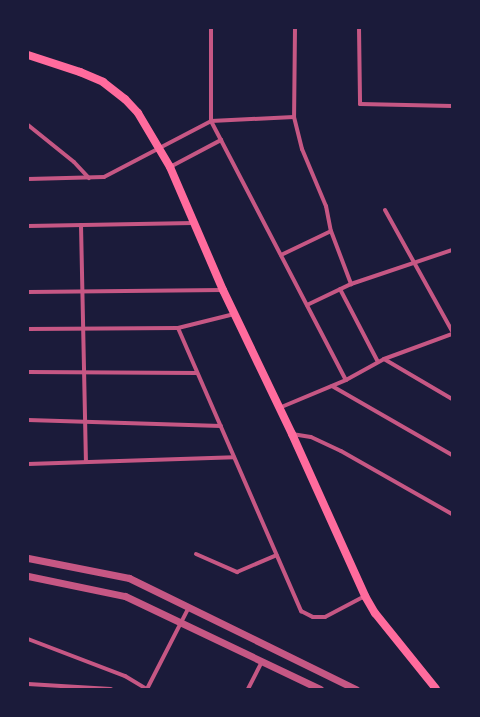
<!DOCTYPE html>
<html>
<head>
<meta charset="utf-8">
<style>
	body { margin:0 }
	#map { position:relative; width:480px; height:717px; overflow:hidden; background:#1b1b3a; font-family:Jost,sans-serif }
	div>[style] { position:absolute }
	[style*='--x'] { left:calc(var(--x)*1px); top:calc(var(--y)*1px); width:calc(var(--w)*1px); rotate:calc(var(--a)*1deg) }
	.minor>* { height:4px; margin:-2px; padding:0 2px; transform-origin:2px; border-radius:2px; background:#c65784 }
	.tertiary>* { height:7px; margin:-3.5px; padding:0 3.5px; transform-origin:3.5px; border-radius:3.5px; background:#c65784 }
	.secondary>* { height:8px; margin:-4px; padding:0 4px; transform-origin:4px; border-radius:4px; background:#ff6b9d }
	span { translate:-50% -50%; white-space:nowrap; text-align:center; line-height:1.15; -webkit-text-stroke:4px #1b1b3a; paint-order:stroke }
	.frame { position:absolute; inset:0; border:29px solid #1b1b3a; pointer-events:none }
</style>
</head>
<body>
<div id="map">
	<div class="minor">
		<div style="--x:211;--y:28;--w:93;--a:90"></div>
		<div style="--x:211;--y:121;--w:292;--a:62.5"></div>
		<div style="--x:295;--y:28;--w:89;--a:90.6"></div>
		<div style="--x:294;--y:117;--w:33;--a:76"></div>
		<div style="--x:302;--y:149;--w:62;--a:67.2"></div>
		<div style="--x:326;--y:206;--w:25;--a:79"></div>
		<div style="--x:331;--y:231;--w:57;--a:69.3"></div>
		<div style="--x:359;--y:28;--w:76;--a:89.2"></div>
		<div style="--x:360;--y:104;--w:92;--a:1.2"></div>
		<div style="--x:28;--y:125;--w:59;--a:38.8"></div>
		<div style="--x:74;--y:162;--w:22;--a:47"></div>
		<div style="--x:170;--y:167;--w:58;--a:-27.9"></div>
		<div style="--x:28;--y:179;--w:76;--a:-1.5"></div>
		<div style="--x:104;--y:177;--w:121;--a:-27.6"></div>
		<div style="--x:211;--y:121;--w:83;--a:-2.8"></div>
		<div style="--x:385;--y:210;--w:138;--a:61"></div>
		<div style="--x:81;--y:225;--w:237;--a:88.8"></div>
		<div style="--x:28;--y:226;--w:165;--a:-1"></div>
		<div style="--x:281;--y:255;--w:55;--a:-25.6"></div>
		<div style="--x:340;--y:289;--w:82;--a:62.5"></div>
		<div style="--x:28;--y:292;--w:195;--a:-0.6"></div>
		<div style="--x:307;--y:305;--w:49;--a:-25.5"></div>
		<div style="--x:351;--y:284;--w:107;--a:-18.6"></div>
		<div style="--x:178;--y:328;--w:309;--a:66.5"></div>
		<div style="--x:301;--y:611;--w:13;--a:27"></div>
		<div style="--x:313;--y:617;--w:12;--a:0"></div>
		<div style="--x:325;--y:617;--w:45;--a:-27.7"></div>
		<div style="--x:28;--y:329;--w:150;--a:-0.4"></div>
		<div style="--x:178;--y:328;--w:58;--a:-14"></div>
		<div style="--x:384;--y:359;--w:79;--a:30.5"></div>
		<div style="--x:28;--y:372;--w:169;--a:0.3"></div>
		<div style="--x:332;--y:386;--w:138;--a:29.9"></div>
		<div style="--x:279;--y:408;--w:73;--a:-22.7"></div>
		<div style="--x:346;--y:380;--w:43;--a:-28.9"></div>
		<div style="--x:384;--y:359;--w:72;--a:-20.2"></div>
		<div style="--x:28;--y:420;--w:193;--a:1.8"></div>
		<div style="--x:292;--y:434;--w:19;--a:9"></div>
		<div style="--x:311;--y:437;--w:33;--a:25"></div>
		<div style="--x:341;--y:451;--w:128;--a:29.6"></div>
		<div style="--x:28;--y:464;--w:206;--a:-1.9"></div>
		<div style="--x:196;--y:554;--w:45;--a:23.7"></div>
		<div style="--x:237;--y:572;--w:43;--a:-23"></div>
		<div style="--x:28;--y:639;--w:104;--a:20.9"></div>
		<div style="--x:125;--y:676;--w:26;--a:31"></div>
		<div style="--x:28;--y:684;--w:83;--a:3.4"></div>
		<div style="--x:147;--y:689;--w:92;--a:-62.9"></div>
		<div style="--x:248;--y:689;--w:31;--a:-63"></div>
	</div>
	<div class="tertiary">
		<div style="--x:28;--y:558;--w:103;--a:11.2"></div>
		<div style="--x:129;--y:578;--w:253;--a:26.1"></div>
		<div style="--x:28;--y:576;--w:99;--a:11.7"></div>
		<div style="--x:125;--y:596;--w:216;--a:25.5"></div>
	</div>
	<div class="secondary">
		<div style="--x:28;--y:55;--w:55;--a:18.1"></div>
		<div style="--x:80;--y:72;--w:25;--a:23"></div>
		<div style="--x:103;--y:82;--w:28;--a:38"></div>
		<div style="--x:125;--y:99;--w:19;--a:47"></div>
		<div style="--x:138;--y:113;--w:63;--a:59.3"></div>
		<div style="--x:170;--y:167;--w:134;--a:66.7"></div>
		<div style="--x:223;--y:290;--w:160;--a:64.4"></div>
		<div style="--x:292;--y:434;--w:178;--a:65.7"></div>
		<div style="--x:365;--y:596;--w:20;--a:60"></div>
		<div style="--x:375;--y:613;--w:97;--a:51.2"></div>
	</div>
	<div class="frame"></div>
</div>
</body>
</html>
